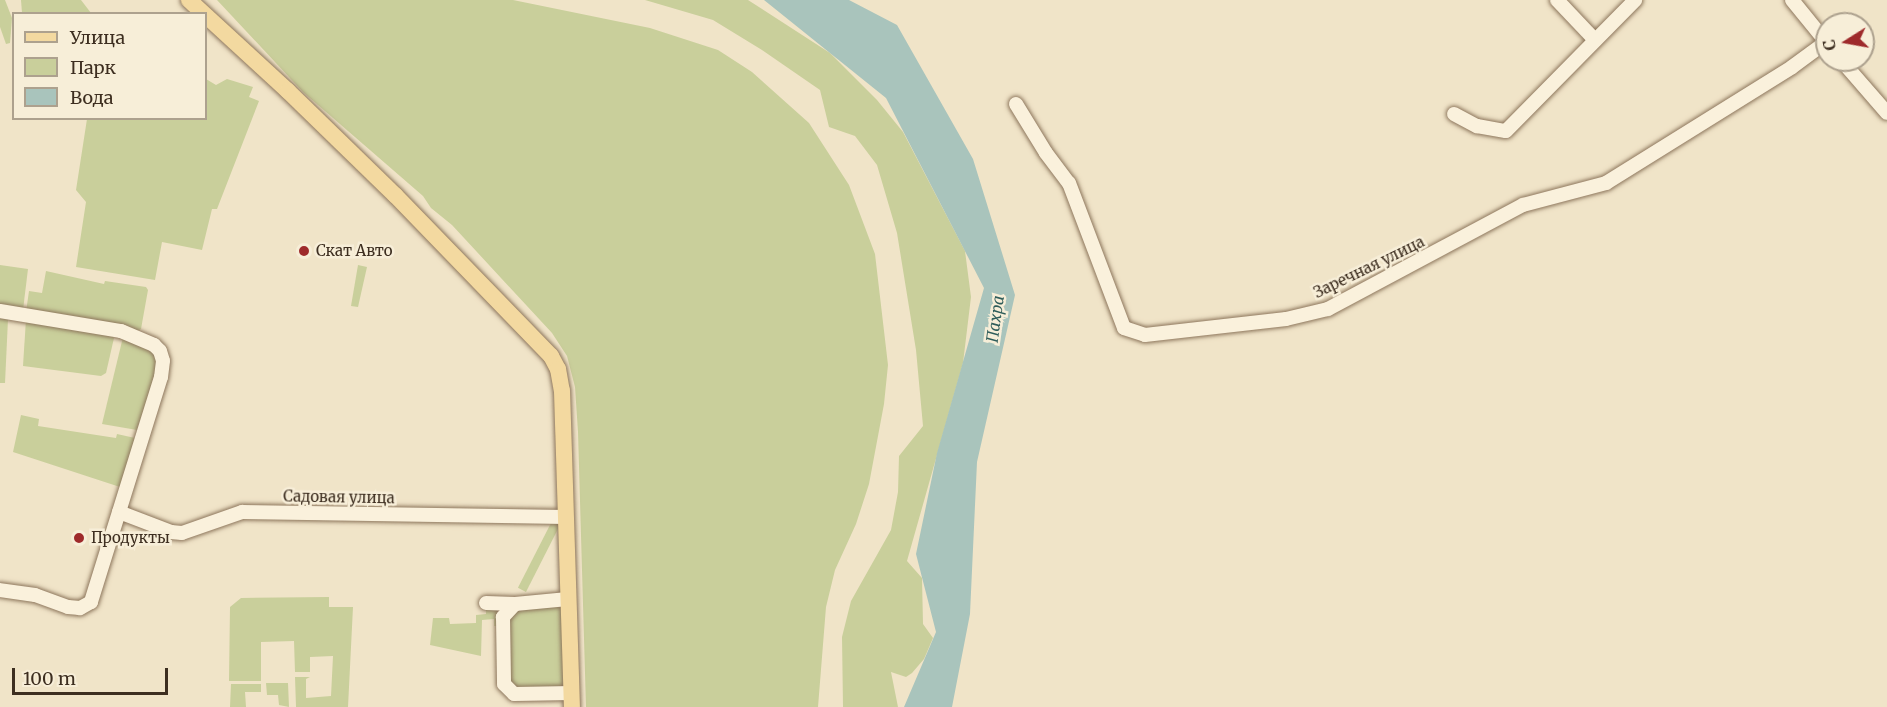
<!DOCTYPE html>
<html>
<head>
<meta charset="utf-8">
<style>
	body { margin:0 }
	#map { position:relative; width:1887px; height:707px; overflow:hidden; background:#f0e4c8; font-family:Merriweather,serif }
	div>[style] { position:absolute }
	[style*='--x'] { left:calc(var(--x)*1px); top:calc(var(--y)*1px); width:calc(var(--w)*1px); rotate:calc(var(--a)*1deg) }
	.green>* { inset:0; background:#c9cf9b; transform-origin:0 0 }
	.water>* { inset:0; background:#a9c4bc }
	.roads { filter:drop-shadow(0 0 2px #8d765c) drop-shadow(0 0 2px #8d765c) }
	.minor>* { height:14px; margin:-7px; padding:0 7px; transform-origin:7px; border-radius:7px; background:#faf1dc }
	.major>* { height:16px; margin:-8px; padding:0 8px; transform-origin:8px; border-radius:8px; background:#f3d9a0 }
	.dots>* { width:16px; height:16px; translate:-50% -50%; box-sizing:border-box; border:3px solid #f7eed8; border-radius:50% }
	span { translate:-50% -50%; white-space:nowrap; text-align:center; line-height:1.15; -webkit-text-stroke:5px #f7eed8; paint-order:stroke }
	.poi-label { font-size:15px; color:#3d2e20 }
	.left { translate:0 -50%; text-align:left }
	.street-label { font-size:15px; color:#3d2e20 }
	.water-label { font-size:16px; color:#2f5d5a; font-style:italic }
	.legend { position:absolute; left:12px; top:12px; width:195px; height:108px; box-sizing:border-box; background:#f7eed8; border:2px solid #ada18e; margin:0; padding:8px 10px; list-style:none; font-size:18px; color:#3d2e20 }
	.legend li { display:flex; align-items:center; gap:12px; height:30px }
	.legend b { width:30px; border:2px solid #ada18e }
	.north { position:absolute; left:1815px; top:12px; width:60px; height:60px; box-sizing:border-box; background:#f7eed8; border:2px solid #ada18e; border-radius:50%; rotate:259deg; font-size:16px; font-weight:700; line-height:24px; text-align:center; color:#3d2e20 }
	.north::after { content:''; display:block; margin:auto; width:21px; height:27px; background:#9e2a2b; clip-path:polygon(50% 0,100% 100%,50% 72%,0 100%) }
	.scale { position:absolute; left:12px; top:668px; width:156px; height:27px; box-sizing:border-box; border:3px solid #3d2e20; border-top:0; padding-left:8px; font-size:18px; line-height:21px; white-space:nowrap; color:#3d2e20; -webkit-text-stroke:4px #f7eed8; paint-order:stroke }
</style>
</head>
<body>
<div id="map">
	<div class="green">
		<div style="clip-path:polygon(0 0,5px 0,12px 18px,10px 43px,6px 44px,0 27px)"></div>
		<div style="clip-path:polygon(21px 0,81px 0,91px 13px,22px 13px)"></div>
		<div style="clip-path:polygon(217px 0,513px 0,650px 28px,718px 50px,752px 72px,809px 123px,849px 185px,875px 254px,888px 365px,884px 404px,869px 484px,856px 524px,835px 570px,826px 607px,818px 707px,586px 707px,578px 432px,575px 387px,567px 356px,552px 333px,452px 225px,431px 208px,423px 196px,303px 92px)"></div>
		<div style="clip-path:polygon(645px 0,748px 0,830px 53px,877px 100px,903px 132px,965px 251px,971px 297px,963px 363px,907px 561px,922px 578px,923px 624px,933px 638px,924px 659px,912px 673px,906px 677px,891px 672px,898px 707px,843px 707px,842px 637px,851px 601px,891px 530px,898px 492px,899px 456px,923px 426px,916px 350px,897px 233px,877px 165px,855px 136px,829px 127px,820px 90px,762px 50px,713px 20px)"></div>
		<div style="clip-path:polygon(206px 79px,216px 85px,227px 79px,253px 87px,249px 97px,259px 101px,217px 209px,212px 209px,202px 250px,162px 242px,155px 280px,76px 267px,86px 202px,76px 190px,87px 119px,206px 118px)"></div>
		<div style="clip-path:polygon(0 265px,28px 269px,23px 310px,0 306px)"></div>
		<div style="clip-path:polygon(358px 265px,367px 267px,358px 307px,351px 306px)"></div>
		<div style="clip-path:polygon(46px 271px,104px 284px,105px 281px,146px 287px,148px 290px,141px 329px,137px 331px,26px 312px,29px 291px,42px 293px)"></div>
		<div style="clip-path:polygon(0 318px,8px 319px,5px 383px,0 383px)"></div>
		<div style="clip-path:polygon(26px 319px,111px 333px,114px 338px,106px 373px,101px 376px,23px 366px)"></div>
		<div style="clip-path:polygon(123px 337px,152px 349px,159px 361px,137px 430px,102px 424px)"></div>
		<div style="clip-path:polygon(21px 415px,39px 419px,38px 426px,116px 438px,117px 434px,135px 438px,120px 487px,13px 452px)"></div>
		<div style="left:552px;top:521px;width:9px;height:75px;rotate:27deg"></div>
		<div style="clip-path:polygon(329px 597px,329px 607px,353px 607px,348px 707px,296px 707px,295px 677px,310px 677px,306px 679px,306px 698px,331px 696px,333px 656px,310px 657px,310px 672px,295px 672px,294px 641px,261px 642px,261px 681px,229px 681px,230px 607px,241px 598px)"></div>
		<div style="clip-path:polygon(555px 606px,560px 608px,563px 615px,566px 679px,562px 687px,509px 690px,507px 610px)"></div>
		<div style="clip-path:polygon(486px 608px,497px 608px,497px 626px,494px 626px,494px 619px,482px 620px,481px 656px,430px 645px,433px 618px,449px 618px,450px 624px,476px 623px,476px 615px,486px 614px)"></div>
		<div style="clip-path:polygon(266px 683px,288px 683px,289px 707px,279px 705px,278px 695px,267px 695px)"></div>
		<div style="clip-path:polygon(231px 684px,261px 684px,261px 692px,245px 692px,246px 707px,230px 707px)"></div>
	</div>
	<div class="water">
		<div style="clip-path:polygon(764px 0,849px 0,897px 25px,973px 159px,1015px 295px,977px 462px,970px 614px,952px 707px,904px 707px,936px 632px,916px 554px,937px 453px,984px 288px,886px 98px)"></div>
	</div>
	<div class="roads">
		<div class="minor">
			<div style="--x:1557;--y:0;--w:55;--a:46.5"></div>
			<div style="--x:1792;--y:0;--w:55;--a:50.9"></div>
			<div style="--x:1841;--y:60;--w:70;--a:49"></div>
			<div style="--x:1016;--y:104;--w:57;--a:58.5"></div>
			<div style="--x:1046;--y:153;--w:38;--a:53"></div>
			<div style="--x:1069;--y:183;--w:155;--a:69.2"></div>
			<div style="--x:1124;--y:328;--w:22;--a:18"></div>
			<div style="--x:1145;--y:335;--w:142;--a:-6.5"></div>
			<div style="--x:1286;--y:319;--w:43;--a:-13.4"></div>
			<div style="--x:1328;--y:309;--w:221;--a:-28.1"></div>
			<div style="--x:1523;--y:205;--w:86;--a:-14.8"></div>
			<div style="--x:1606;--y:183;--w:219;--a:-31.9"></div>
			<div style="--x:1792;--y:67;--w:42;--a:-36.3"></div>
			<div style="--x:1454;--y:114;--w:26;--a:28"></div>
			<div style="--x:1477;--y:126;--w:29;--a:10"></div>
			<div style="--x:1506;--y:131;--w:184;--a:-45.4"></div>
			<div style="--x:0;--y:311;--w:123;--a:9.4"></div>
			<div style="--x:121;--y:331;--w:36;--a:23"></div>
			<div style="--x:154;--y:345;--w:8;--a:45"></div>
			<div style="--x:160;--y:351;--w:10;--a:73"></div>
			<div style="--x:163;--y:361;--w:16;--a:97"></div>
			<div style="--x:161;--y:377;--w:236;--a:107.3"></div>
			<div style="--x:91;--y:602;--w:13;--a:151"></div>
			<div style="--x:80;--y:608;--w:12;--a:-175"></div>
			<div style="--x:68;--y:607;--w:35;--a:-160"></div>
			<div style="--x:35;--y:595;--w:35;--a:-172"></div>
			<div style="--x:119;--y:512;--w:56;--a:21"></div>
			<div style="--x:171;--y:532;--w:11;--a:5"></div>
			<div style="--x:182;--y:533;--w:64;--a:-19.3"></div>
			<div style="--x:242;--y:512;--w:324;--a:0.9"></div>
			<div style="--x:486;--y:603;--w:29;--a:2"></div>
			<div style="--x:515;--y:604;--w:53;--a:-5.4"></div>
			<div style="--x:515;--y:604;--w:18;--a:133"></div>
			<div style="--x:503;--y:617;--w:67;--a:89.1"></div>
			<div style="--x:504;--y:684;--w:14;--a:45"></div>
			<div style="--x:514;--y:694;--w:58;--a:-1"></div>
		</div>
		<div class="major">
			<div style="--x:189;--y:0;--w:134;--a:42.6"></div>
			<div style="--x:288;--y:91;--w:149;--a:44.2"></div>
			<div style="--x:395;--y:195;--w:224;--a:45.9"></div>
			<div style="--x:551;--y:356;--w:15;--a:62"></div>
			<div style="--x:558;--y:369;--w:22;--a:80"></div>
			<div style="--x:562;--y:391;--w:316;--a:88.2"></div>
		</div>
	</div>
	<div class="dots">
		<div style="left:304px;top:251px;background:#9e2a2b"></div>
		<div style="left:79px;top:538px;background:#9e2a2b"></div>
	</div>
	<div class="poi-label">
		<span class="left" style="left:316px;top:251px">Скат Авто</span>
		<span class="left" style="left:91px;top:538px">Продукты</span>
	</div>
	<div class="street-label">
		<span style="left:1369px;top:267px;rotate:-26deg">Заречная улица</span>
		<span style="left:339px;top:497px;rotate:1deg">Садовая улица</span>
	</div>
	<div class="water-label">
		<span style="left:995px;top:319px;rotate:-82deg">Пахра</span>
	</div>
	<ul class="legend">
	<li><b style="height:8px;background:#f3d9a0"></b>Улица</li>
	<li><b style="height:16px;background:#c9cf9b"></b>Парк</li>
	<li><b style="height:16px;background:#a9c4bc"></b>Вода</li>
	</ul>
	<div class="north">С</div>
	<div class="scale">100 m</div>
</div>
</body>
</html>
